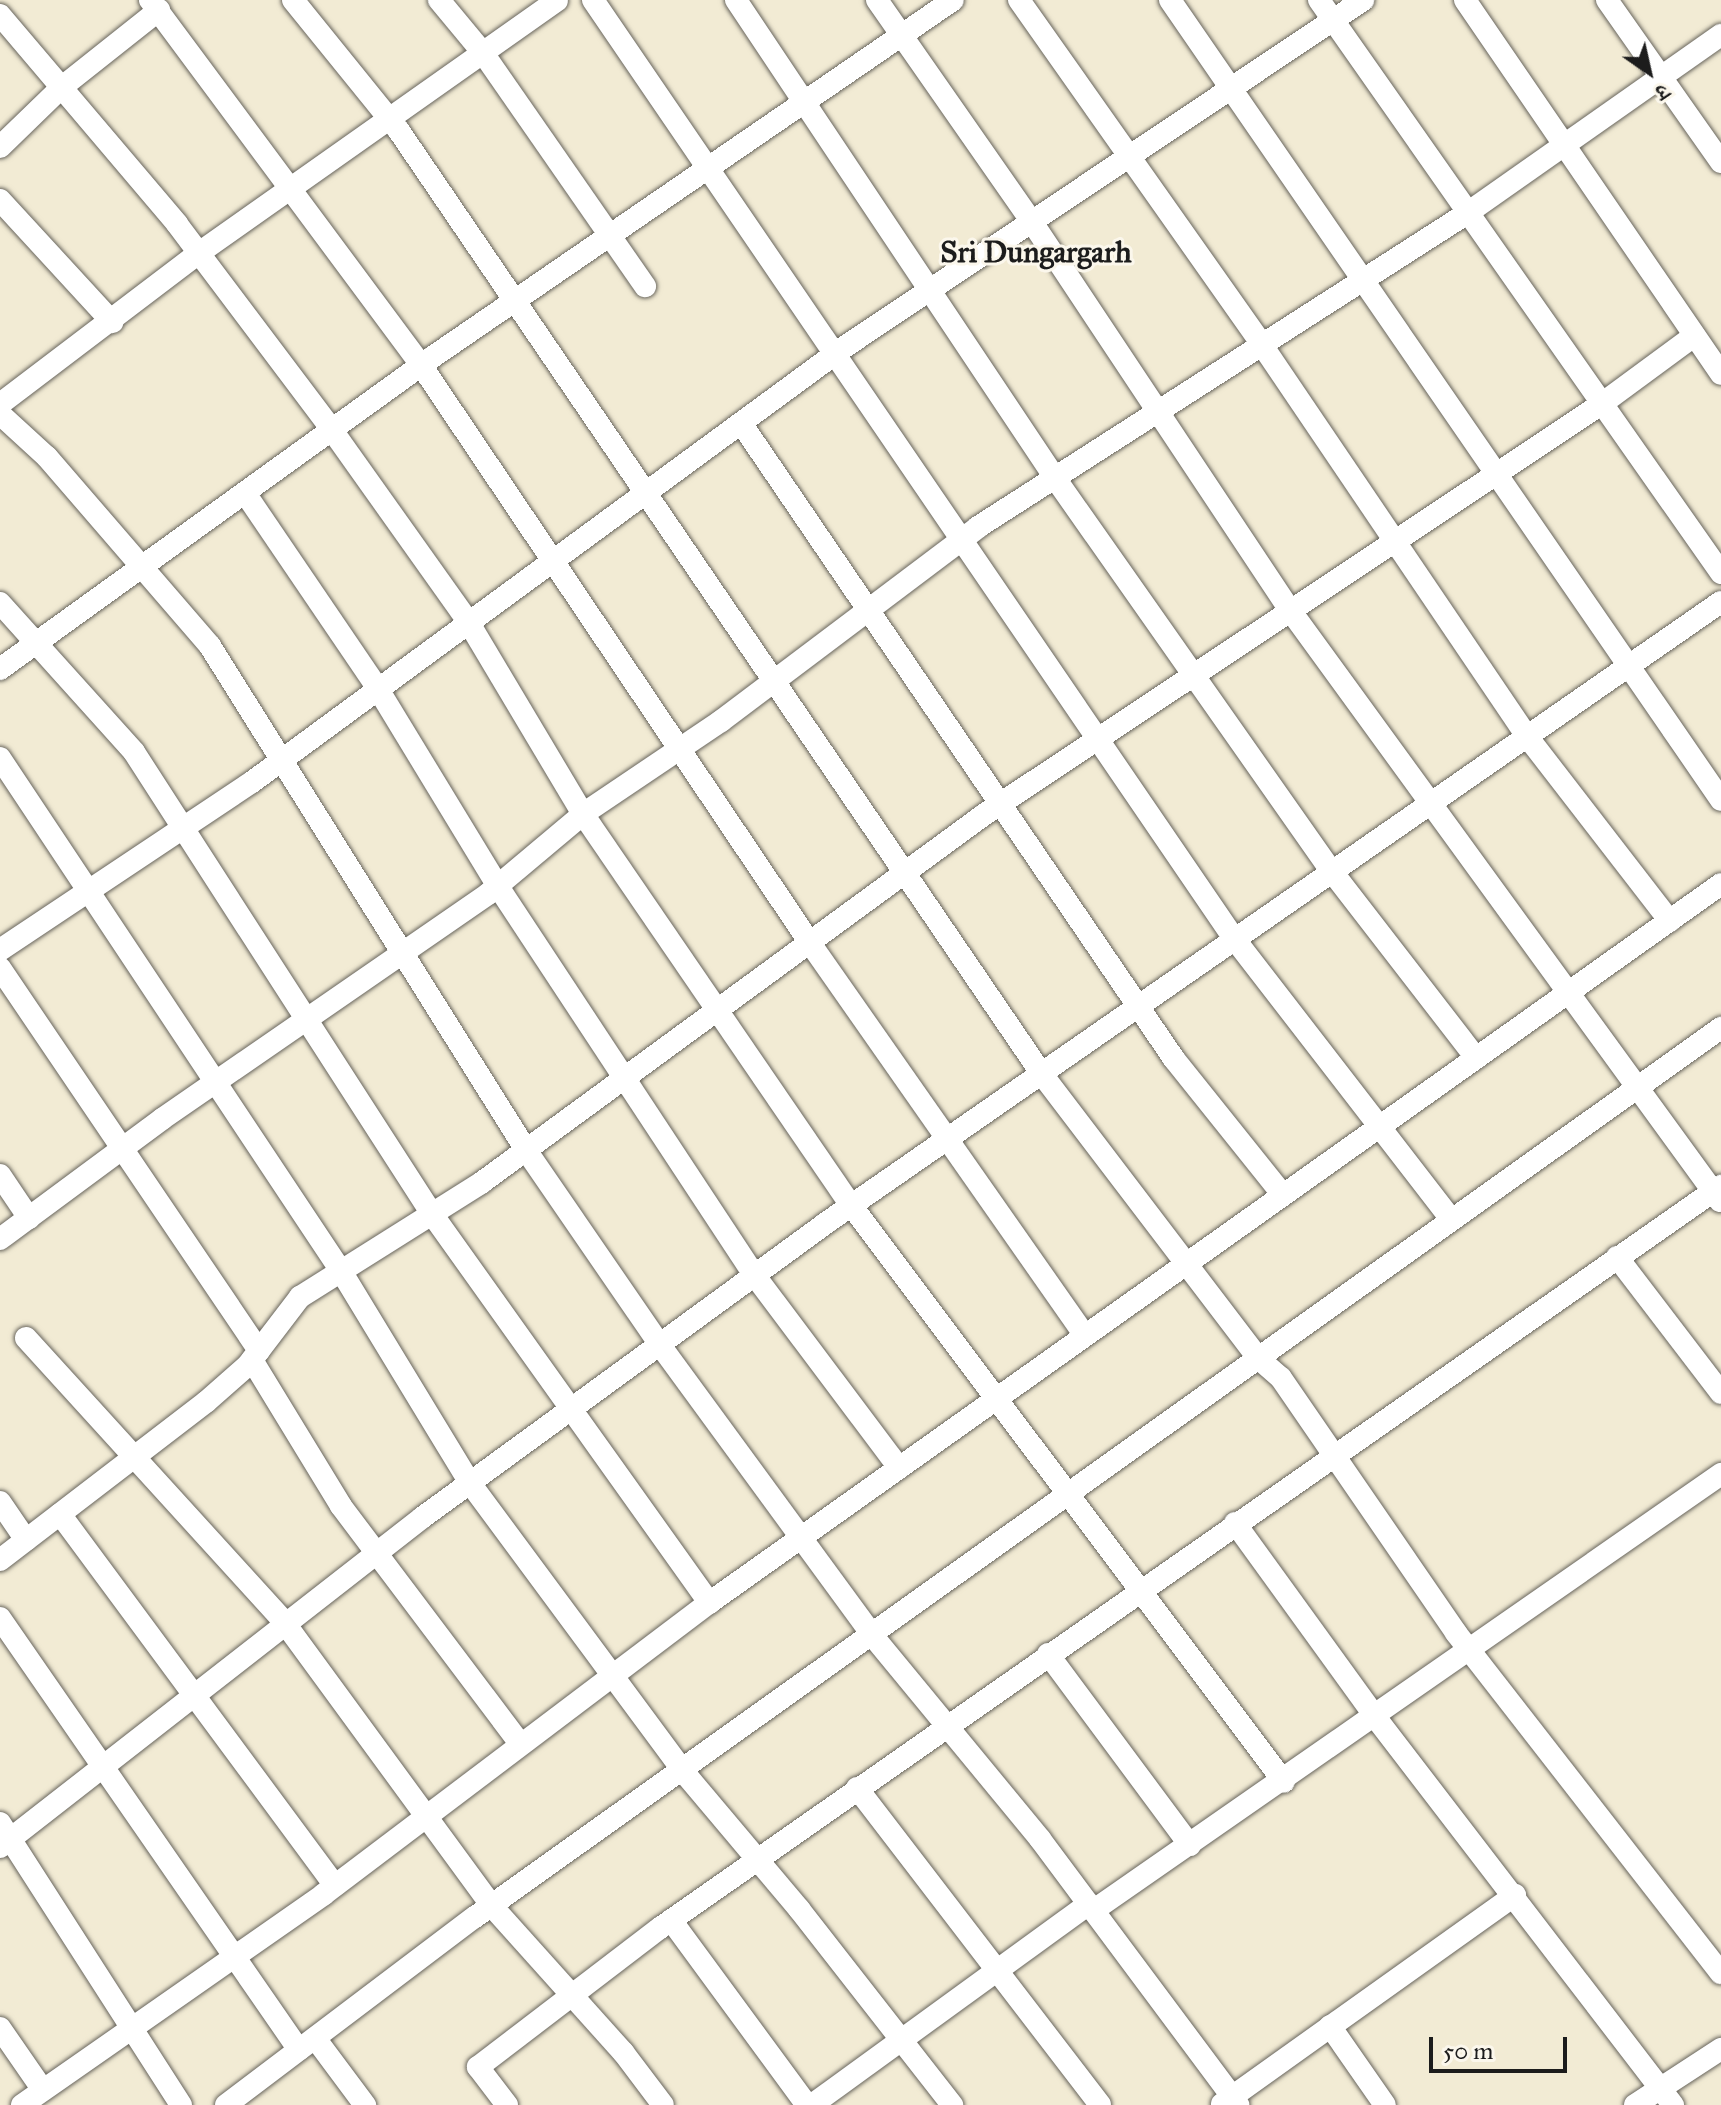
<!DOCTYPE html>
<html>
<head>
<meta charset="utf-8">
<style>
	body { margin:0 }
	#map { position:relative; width:1721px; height:2105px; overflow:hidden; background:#f2ebd4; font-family:"IM FELL Great Primer","Noto Serif Devanagari",serif }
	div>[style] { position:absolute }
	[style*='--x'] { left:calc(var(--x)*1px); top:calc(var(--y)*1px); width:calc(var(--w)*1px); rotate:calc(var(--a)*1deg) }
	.roads { filter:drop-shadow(0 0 2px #67645c) drop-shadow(0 0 2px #67645c) }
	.minor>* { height:22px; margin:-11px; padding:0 11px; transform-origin:11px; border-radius:11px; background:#fff }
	span { translate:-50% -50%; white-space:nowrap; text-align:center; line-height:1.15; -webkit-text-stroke:6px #fbf7ec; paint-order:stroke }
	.district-label { font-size:30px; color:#1c1c1c; font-weight:700 }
	.north { position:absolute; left:1609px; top:32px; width:80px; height:80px; -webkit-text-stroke:6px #fbf7ec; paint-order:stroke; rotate:146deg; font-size:22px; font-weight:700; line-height:32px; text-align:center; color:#1c1c1c }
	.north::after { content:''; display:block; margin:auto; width:28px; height:36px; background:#1c1c1c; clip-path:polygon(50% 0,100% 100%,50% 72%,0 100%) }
	.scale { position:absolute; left:1429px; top:2037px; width:138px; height:36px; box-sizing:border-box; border:4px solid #1c1c1c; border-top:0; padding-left:10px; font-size:24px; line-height:28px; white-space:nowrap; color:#1c1c1c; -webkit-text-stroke:6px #fbf7ec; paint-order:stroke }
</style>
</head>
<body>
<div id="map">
	<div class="roads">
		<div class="minor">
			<div style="--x:150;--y:0;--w:455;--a:53.4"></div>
			<div style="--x:421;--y:365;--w:697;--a:56.06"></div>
			<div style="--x:810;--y:943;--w:478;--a:55"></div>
			<div style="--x:293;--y:0;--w:169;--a:51"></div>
			<div style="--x:399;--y:131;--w:1140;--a:55.72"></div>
			<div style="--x:1041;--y:1073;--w:358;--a:52.7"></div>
			<div style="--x:1258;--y:1358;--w:30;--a:41"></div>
			<div style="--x:1281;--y:1378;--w:309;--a:55.5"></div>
			<div style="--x:1456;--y:1633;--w:431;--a:52.1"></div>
			<div style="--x:439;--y:0;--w:69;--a:50.3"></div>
			<div style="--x:483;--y:53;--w:284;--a:55.2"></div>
			<div style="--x:593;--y:0;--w:1135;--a:55.67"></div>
			<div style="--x:1233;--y:937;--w:356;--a:52.3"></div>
			<div style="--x:736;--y:0;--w:575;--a:56.28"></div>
			<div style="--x:1055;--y:478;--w:478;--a:54.9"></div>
			<div style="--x:1330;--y:869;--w:239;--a:52.3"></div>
			<div style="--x:877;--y:0;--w:271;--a:55.1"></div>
			<div style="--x:1032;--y:222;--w:466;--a:56.4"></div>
			<div style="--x:1290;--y:610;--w:731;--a:53.96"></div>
			<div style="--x:1019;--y:0;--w:422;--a:54.8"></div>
			<div style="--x:1262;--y:345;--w:471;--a:55.9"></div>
			<div style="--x:1526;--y:735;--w:235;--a:52.3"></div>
			<div style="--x:1170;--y:0;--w:971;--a:55.44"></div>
			<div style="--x:1319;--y:0;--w:700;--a:54.95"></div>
			<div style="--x:1465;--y:0;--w:453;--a:55.6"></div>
			<div style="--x:1607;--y:0;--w:198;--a:54.9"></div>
			<div style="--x:0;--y:15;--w:274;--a:49.7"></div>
			<div style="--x:177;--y:224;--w:258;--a:53"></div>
			<div style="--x:332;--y:430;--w:237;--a:54.6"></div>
			<div style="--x:469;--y:623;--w:222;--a:59.2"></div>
			<div style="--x:583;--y:814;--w:474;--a:55.6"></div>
			<div style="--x:851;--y:1205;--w:721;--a:53.11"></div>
			<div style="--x:0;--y:147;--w:86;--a:-44.1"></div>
			<div style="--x:62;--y:87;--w:124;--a:-38.4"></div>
			<div style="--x:0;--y:200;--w:166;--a:47.4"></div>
			<div style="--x:0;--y:404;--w:250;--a:-37.2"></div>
			<div style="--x:199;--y:253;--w:438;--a:-35.2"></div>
			<div style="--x:0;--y:414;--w:64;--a:42.5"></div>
			<div style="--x:47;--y:457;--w:250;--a:49.2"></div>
			<div style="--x:210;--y:646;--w:595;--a:57.91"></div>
			<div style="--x:526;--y:1150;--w:237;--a:55.5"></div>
			<div style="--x:660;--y:1345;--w:359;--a:53.8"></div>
			<div style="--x:872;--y:1635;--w:264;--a:50.5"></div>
			<div style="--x:1040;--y:1839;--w:332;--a:53.3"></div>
			<div style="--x:741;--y:423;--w:769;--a:55.75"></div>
			<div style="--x:1174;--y:1059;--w:173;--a:51.3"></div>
			<div style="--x:245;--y:493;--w:237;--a:55.8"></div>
			<div style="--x:378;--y:689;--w:229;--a:58.7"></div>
			<div style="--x:497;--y:885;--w:468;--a:56.6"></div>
			<div style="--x:755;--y:1276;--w:240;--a:53.1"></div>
			<div style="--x:0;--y:603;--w:200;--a:48"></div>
			<div style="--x:134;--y:752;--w:550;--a:57.18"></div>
			<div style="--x:432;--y:1214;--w:478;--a:54.5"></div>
			<div style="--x:0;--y:669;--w:535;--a:-35.8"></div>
			<div style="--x:434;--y:356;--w:629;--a:-34.45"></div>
			<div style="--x:0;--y:758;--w:616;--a:56.39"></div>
			<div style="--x:341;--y:1271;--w:248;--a:58.7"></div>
			<div style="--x:470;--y:1483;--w:357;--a:53.5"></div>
			<div style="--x:682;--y:1770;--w:182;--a:49.9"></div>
			<div style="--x:799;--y:1909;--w:249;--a:52"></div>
			<div style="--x:0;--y:950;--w:303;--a:-33.7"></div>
			<div style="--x:252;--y:782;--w:733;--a:-36.29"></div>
			<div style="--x:843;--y:348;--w:626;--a:-33.79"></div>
			<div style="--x:0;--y:968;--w:462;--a:55.9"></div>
			<div style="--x:0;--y:1175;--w:52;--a:56"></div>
			<div style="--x:0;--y:1239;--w:202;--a:-36.5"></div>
			<div style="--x:162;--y:1119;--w:397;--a:-34.6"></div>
			<div style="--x:489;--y:893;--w:123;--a:-40"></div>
			<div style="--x:583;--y:814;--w:166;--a:-34"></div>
			<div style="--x:721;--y:721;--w:322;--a:-37"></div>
			<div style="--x:978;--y:527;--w:583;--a:-32.68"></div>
			<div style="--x:1469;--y:212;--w:308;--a:-35.1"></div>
			<div style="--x:1617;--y:1257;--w:171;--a:52.6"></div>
			<div style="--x:26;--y:1338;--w:384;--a:47.7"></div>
			<div style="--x:284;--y:1622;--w:351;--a:53.8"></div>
			<div style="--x:491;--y:1905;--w:198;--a:48.1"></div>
			<div style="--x:623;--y:2052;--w:66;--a:53"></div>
			<div style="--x:252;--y:1360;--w:171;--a:58.6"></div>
			<div style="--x:341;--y:1506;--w:296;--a:53"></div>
			<div style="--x:0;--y:1502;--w:46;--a:55.6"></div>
			<div style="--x:60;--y:1514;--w:462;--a:53.5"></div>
			<div style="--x:1235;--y:1523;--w:241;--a:54.1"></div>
			<div style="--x:1376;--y:1718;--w:488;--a:52.5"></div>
			<div style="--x:0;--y:1560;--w:260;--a:-37.5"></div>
			<div style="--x:206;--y:1402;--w:56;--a:-41.4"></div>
			<div style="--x:248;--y:1365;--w:86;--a:-52.6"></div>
			<div style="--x:300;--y:1297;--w:214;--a:-32.2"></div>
			<div style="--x:481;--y:1183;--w:625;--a:-36.21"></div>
			<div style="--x:985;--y:814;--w:739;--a:-33.63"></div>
			<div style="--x:1600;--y:405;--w:117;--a:-36.3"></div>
			<div style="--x:0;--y:1618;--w:525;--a:55.31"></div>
			<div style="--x:1048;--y:1654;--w:238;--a:53.4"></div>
			<div style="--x:857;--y:1788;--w:399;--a:52.5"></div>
			<div style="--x:0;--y:1823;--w:335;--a:57.3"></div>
			<div style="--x:0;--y:1847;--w:536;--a:-37.96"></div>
			<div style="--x:423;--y:1517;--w:499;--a:-36.1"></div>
			<div style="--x:826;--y:1223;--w:1089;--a:-34.76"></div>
			<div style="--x:1094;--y:1910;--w:764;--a:-34.81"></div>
			<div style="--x:671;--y:1920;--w:230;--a:53.7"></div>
			<div style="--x:1330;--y:2026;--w:96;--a:55.2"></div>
			<div style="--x:0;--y:2028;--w:75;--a:55.3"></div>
			<div style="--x:315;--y:2038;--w:84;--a:53.3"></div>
			<div style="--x:1222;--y:2104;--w:360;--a:-35.5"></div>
			<div style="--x:22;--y:2105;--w:368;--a:-34.9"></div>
			<div style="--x:324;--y:1894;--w:483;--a:-37.1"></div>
			<div style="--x:709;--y:1603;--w:1241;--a:-35.39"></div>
			<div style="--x:226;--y:2105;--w:312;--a:-37.1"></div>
			<div style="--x:475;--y:1917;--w:1531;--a:-35.51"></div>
			<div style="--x:507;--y:2105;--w:48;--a:-127.3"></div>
			<div style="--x:478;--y:2067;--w:229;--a:-37.4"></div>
			<div style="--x:660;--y:1928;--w:1295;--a:-34.97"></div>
			<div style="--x:812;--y:2105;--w:342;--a:-36"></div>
			<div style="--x:1635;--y:2105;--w:103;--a:-33.1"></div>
		</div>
	</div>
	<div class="district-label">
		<span style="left:1036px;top:252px">Sri Dungargarh</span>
	</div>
	<div class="north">उ</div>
	<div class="scale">50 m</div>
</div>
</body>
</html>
